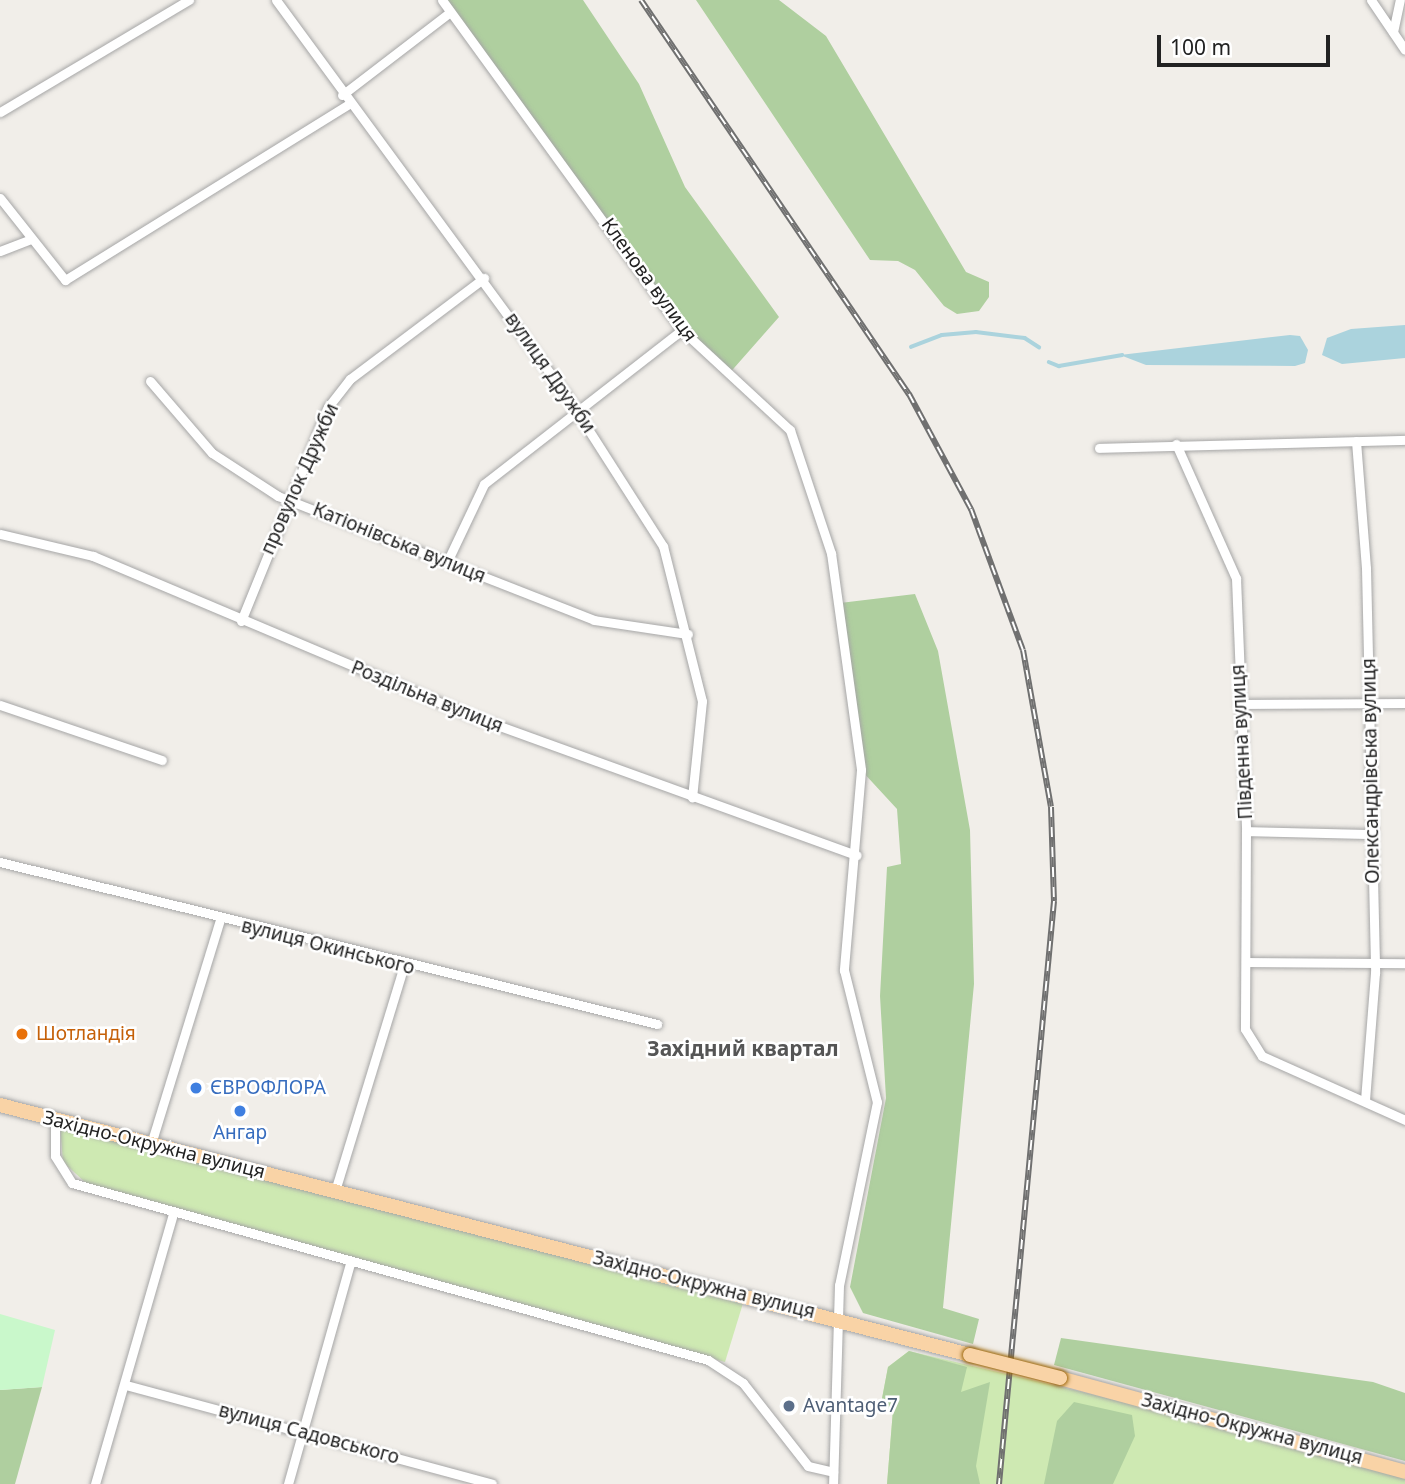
<!DOCTYPE html>
<html>
<head>
<meta charset="utf-8">
<style>
	body { margin:0 }
	#map { position:relative; width:1405px; height:1484px; overflow:hidden; background:#f1eee9; font-family:"Noto Sans",sans-serif }
	div>[style] { position:absolute }
	[style*='--x'] { left:calc(var(--x)*1px); top:calc(var(--y)*1px); width:calc(var(--w)*1px); rotate:calc(var(--a)*1deg) }
	.grass>* { inset:0; background:#cee9b2 }
	.forest>* { inset:0; background:#afcf9f }
	.park>* { inset:0; background:#c9f8cb }
	.water>* { inset:0; background:#abd3dd }
	.stream>* { height:3.5px; margin:-1.75px; padding:0 1.75px; transform-origin:1.75px; border-radius:1.75px; background:#abd3dd }
	.roads { filter:drop-shadow(0 0 2px #a6a6a6) drop-shadow(0 0 2px #a6a6a6) }
	.street>* { height:9px; margin:-4.5px; padding:0 4.5px; transform-origin:4.5px; border-radius:4.5px; background:#fff }
	.primary>* { height:14px; margin:-7px; padding:0 7px; transform-origin:7px; border-radius:7px; background:#f9d3a6 }
	.rail>* { height:6px; margin-top:-3px; transform-origin:0; background:repeating-linear-gradient(90deg,#fff 0 10px,#707070 0 20px); box-sizing:border-box; border-block:2px solid #707070 }
	.bridges { filter:drop-shadow(0 0 2px #9a6406) drop-shadow(0 0 2px #9a6406) }
	.primary-bridge>* { height:14px; margin:-7px; padding:0 7px; transform-origin:7px; border-radius:7px; background:#f9d3a6 }
	.dots>* { width:19px; height:19px; translate:-50% -50%; box-sizing:border-box; border:4px solid #fff; border-radius:50% }
	span { translate:-50% -50%; white-space:nowrap; text-align:center; line-height:1.15; -webkit-text-stroke:5px #fff; paint-order:stroke }
	.street-label { font-size:19px; color:#222 }
	.food-label { font-size:19px; color:#c56008 }
	.left { translate:0 -50%; text-align:left }
	.shop-label { font-size:19px; color:#366cbe }
	.service-label { font-size:19px; color:#4e5e75 }
	.neighbourhood-label { font-size:21px; color:#555; font-weight:700 }
	.scale { position:absolute; left:1157px; top:35px; width:173px; height:32px; box-sizing:border-box; border:4px solid #222; border-top:0; padding-left:9px; font-size:21px; line-height:24px; white-space:nowrap; color:#222; -webkit-text-stroke:5px #fff; paint-order:stroke }
</style>
</head>
<body>
<div id="map">
	<div class="grass">
		<div style="clip-path:polygon(60px 1126px,744px 1300px,725px 1362px,87px 1184px,63px 1162px)"></div>
		<div style="clip-path:polygon(909px 1351px,1167px 1412px,1405px 1478px,1405px 1484px,887px 1484px,893px 1410px,880px 1409px,888px 1367px)"></div>
	</div>
	<div class="forest">
		<div style="clip-path:polygon(442px 0,583px 0,639px 84px,685px 187px,779px 317px,727px 376px,682px 330px)"></div>
		<div style="clip-path:polygon(696px 0,779px 0,826px 36px,966px 272px,989px 282px,989px 297px,979px 311px,957px 314px,944px 306px,915px 270px,898px 261px,870px 260px)"></div>
		<div style="clip-path:polygon(915px 594px,938px 651px,970px 830px,974px 984px,943px 1308px,979px 1319px,973px 1344px,863px 1313px,850px 1287px,886px 1098px,880px 996px,887px 867px,901px 864px,897px 809px,861px 770px,840px 603px)"></div>
		<div style="clip-path:polygon(1061px 1338px,1373px 1382px,1405px 1393px,1405px 1461px,1054px 1365px)"></div>
		<div style="clip-path:polygon(909px 1351px,967px 1367px,961px 1392px,990px 1382px,976px 1466px,980px 1484px,887px 1484px,893px 1410px,880px 1409px,888px 1367px)"></div>
		<div style="clip-path:polygon(42px 1387px,15px 1484px,0 1484px,0 1390px)"></div>
		<div style="clip-path:polygon(1074px 1402px,1132px 1415px,1135px 1436px,1113px 1484px,1044px 1484px,1057px 1421px)"></div>
	</div>
	<div class="park">
		<div style="clip-path:polygon(0 1314px,55px 1330px,42px 1387px,0 1390px)"></div>
	</div>
	<div class="water">
		<div style="clip-path:polygon(1405px 325px,1405px 358px,1342px 364px,1322px 355px,1327px 338px,1351px 329px)"></div>
		<div style="clip-path:polygon(1290px 335px,1300px 336px,1308px 350px,1305px 363px,1295px 366px,1146px 365px,1120px 355px)"></div>
	</div>
	<div class="stream">
		<div style="--x:911;--y:347;--w:33;--a:-21"></div>
		<div style="--x:942;--y:335;--w:34;--a:-5"></div>
		<div style="--x:976;--y:332;--w:49;--a:7"></div>
		<div style="--x:1025;--y:338;--w:17;--a:33"></div>
		<div style="--x:1049;--y:362;--w:11;--a:22"></div>
		<div style="--x:1059;--y:366;--w:64;--a:-9.9"></div>
	</div>
	<div class="roads">
		<div class="street">
			<div style="--x:276;--y:0;--w:488;--a:53.7"></div>
			<div style="--x:565;--y:393;--w:182;--a:57.4"></div>
			<div style="--x:663;--y:546;--w:160;--a:75.9"></div>
			<div style="--x:702;--y:701;--w:97;--a:95.9"></div>
			<div style="--x:442;--y:0;--w:408;--a:54"></div>
			<div style="--x:682;--y:330;--w:147;--a:42.8"></div>
			<div style="--x:790;--y:430;--w:130;--a:71.6"></div>
			<div style="--x:831;--y:553;--w:219;--a:82.1"></div>
			<div style="--x:861;--y:770;--w:201;--a:94.9"></div>
			<div style="--x:844;--y:970;--w:136;--a:76"></div>
			<div style="--x:877;--y:1102;--w:187;--a:101.7"></div>
			<div style="--x:839;--y:1285;--w:199;--a:91.7"></div>
			<div style="--x:1371;--y:0;--w:60;--a:55.8"></div>
			<div style="--x:1393;--y:32;--w:33;--a:-78"></div>
			<div style="--x:342;--y:95;--w:136;--a:-37.5"></div>
			<div style="--x:0;--y:112;--w:220;--a:-30.7"></div>
			<div style="--x:0;--y:198;--w:105;--a:51.6"></div>
			<div style="--x:65;--y:280;--w:334;--a:-31.8"></div>
			<div style="--x:0;--y:251;--w:33;--a:-21"></div>
			<div style="--x:150;--y:381;--w:95;--a:49.3"></div>
			<div style="--x:212;--y:453;--w:79;--a:33.1"></div>
			<div style="--x:278;--y:496;--w:339;--a:21.4"></div>
			<div style="--x:594;--y:620;--w:95;--a:8.5"></div>
			<div style="--x:1356;--y:441;--w:127;--a:85.5"></div>
			<div style="--x:1366;--y:568;--w:405;--a:88.7"></div>
			<div style="--x:1375;--y:973;--w:128;--a:94.5"></div>
			<div style="--x:1176;--y:444;--w:147;--a:65.9"></div>
			<div style="--x:1236;--y:578;--w:253;--a:87.7"></div>
			<div style="--x:1246;--y:831;--w:198;--a:90.3"></div>
			<div style="--x:1245;--y:1029;--w:32;--a:58"></div>
			<div style="--x:1262;--y:1056;--w:157;--a:24.1"></div>
			<div style="--x:1099;--y:448;--w:306;--a:-1.5"></div>
			<div style="--x:0;--y:534;--w:96;--a:13.3"></div>
			<div style="--x:93;--y:556;--w:411;--a:22.9"></div>
			<div style="--x:472;--y:716;--w:409;--a:19.9"></div>
			<div style="--x:447;--y:562;--w:86;--a:-64.6"></div>
			<div style="--x:484;--y:484;--w:251;--a:-37.9"></div>
			<div style="--x:241;--y:621;--w:231;--a:-67.9"></div>
			<div style="--x:328;--y:407;--w:36;--a:-52"></div>
			<div style="--x:350;--y:379;--w:168;--a:-37"></div>
			<div style="--x:1240;--y:704;--w:165;--a:-0.3"></div>
			<div style="--x:0;--y:705;--w:171;--a:18.8"></div>
			<div style="--x:1246;--y:831;--w:127;--a:1.4"></div>
			<div style="--x:0;--y:862;--w:677;--a:13.85"></div>
			<div style="--x:1247;--y:962;--w:158;--a:0.4"></div>
			<div style="--x:55;--y:1119;--w:37;--a:90"></div>
			<div style="--x:55;--y:1156;--w:32;--a:58"></div>
			<div style="--x:72;--y:1183;--w:660;--a:15.55"></div>
			<div style="--x:708;--y:1360;--w:42;--a:33.3"></div>
			<div style="--x:743;--y:1383;--w:105;--a:51.9"></div>
			<div style="--x:808;--y:1466;--w:26;--a:13"></div>
			<div style="--x:151;--y:1144;--w:234;--a:-72.9"></div>
			<div style="--x:335;--y:1191;--w:235;--a:-73"></div>
			<div style="--x:126;--y:1385;--w:379;--a:15.1"></div>
			<div style="--x:95;--y:1484;--w:282;--a:-73.9"></div>
			<div style="--x:288;--y:1484;--w:230;--a:-74.3"></div>
		</div>
		<div class="primary">
			<div style="--x:0;--y:1105;--w:1002;--a:14.45"></div>
			<div style="--x:1060;--y:1378;--w:358;--a:15.2"></div>
		</div>
	</div>
	<div class="rail">
		<div style="--x:641;--y:0;--w:477;--a:55.8"></div>
		<div style="--x:909;--y:394;--w:131;--a:61.7"></div>
		<div style="--x:971;--y:509;--w:150;--a:69.8"></div>
		<div style="--x:1023;--y:650;--w:159;--a:79.9"></div>
		<div style="--x:1051;--y:807;--w:94;--a:88.2"></div>
		<div style="--x:1054;--y:901;--w:586;--a:95.39"></div>
	</div>
	<div class="bridges">
		<div class="primary-bridge">
			<div style="--x:970;--y:1355;--w:93;--a:14.3"></div>
		</div>
	</div>
	<div class="dots">
		<div style="left:22px;top:1034px;background:#e8710a"></div>
		<div style="left:196px;top:1088px;background:#3f7fe0"></div>
		<div style="left:240px;top:1111px;background:#3f7fe0"></div>
		<div style="left:789px;top:1406px;background:#5c6f8a"></div>
	</div>
	<div class="street-label">
		<span style="left:649px;top:280px;rotate:54deg">Кленова вулиця</span>
		<span style="left:550px;top:373px;rotate:55deg">вулиця Дружби</span>
		<span style="left:300px;top:479px;rotate:-66deg">провулок Дружби</span>
		<span style="left:399px;top:543px;rotate:22deg">Катіонівська вулиця</span>
		<span style="left:427px;top:697px;rotate:22deg">Роздільна вулиця</span>
		<span style="left:1242px;top:742px;rotate:-93deg">Південна вулиця</span>
		<span style="left:1371px;top:771px;rotate:-91deg">Олександрівська вулиця</span>
		<span style="left:328px;top:947px;rotate:14deg">вулиця Окинського</span>
		<span style="left:154px;top:1145px;rotate:14deg">Західно-Окружна вулиця</span>
		<span style="left:704px;top:1285px;rotate:14deg">Західно-Окружна вулиця</span>
		<span style="left:1252px;top:1429px;rotate:15deg">Західно-Окружна вулиця</span>
		<span style="left:309px;top:1434px;rotate:15deg">вулиця Садовського</span>
	</div>
	<div class="food-label">
		<span class="left" style="left:36px;top:1034px">Шотландія</span>
	</div>
	<div class="shop-label">
		<span class="left" style="left:210px;top:1088px">ЄВРОФЛОРА</span>
		<span style="left:240px;top:1133px">Ангар</span>
	</div>
	<div class="service-label">
		<span class="left" style="left:803px;top:1406px">Avantage7</span>
	</div>
	<div class="neighbourhood-label">
		<span style="left:743px;top:1048px">Західний квартал</span>
	</div>
	<div class="scale">100 m</div>
</div>
</body>
</html>
